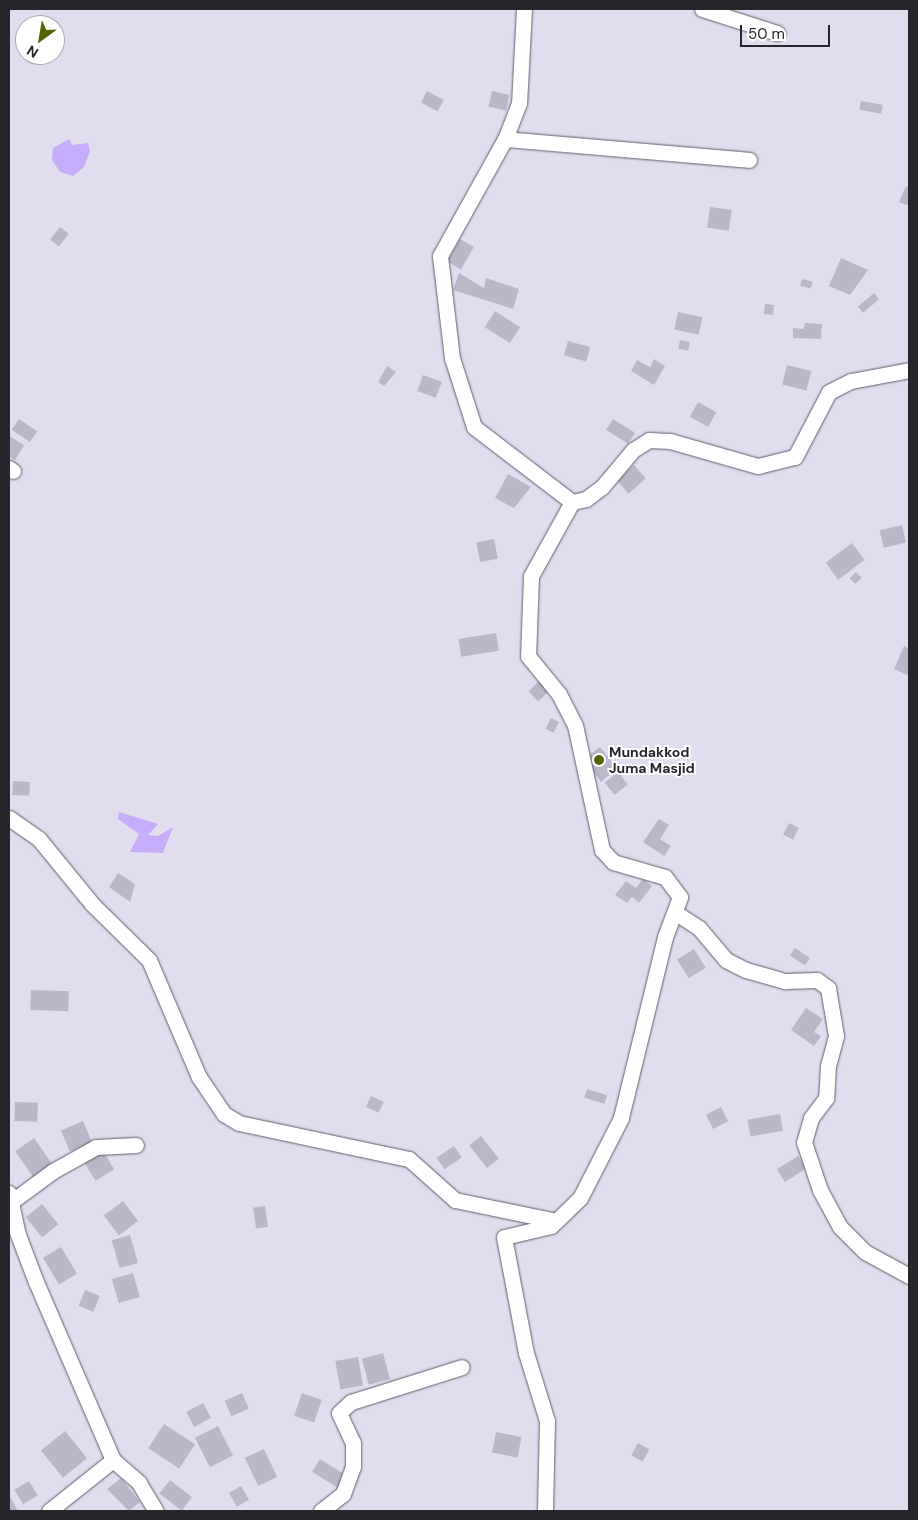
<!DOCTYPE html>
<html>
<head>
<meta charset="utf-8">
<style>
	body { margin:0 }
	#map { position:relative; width:918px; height:1520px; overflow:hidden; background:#e1ddef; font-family:"DM Sans",sans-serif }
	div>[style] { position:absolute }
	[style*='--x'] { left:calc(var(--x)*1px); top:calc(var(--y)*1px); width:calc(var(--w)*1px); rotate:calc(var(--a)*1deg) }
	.water>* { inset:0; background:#c5adfb }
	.building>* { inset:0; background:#bbb6c8; transform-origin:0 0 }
	.roads { filter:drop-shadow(0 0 1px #605c6b) drop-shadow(0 0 1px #605c6b) }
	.street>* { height:15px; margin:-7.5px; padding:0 7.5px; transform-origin:7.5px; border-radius:7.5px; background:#fff }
	.dots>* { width:14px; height:14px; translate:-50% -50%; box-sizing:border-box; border:2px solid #fff; border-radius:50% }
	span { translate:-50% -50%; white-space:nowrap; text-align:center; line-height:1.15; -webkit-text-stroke:4px #fff; paint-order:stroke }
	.poi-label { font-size:14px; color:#27252b; font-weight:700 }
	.left { translate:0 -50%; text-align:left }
	.frame { position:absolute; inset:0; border:10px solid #27252b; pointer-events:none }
	.north { position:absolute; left:15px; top:15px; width:50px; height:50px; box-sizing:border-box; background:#fff; border:1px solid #a9a8aa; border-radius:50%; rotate:212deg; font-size:14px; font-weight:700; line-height:20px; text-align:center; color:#27252b }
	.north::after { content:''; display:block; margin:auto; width:18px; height:22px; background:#566202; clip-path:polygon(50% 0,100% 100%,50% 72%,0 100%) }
	.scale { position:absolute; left:740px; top:25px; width:90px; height:22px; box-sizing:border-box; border:2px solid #27252b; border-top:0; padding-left:6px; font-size:15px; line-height:18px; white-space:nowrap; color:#27252b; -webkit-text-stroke:4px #fff; paint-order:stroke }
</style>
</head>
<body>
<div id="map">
	<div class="water">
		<div style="clip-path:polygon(69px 139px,72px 145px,88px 143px,90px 151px,84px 167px,73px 176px,60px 172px,52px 160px,53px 148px)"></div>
		<div style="clip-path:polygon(119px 812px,158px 824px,148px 835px,158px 836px,173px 827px,163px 853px,130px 852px,139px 834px,118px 819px)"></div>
	</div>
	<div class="building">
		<div style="left:427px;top:91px;width:19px;height:13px;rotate:28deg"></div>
		<div style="left:492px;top:91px;width:18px;height:16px;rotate:13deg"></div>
		<div style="left:861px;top:101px;width:22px;height:9px;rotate:10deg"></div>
		<div style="clip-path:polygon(906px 186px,909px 187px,909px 206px,899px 202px)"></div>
		<div style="left:710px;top:207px;width:22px;height:21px;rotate:8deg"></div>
		<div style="left:60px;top:227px;width:11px;height:16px;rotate:38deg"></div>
		<div style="left:460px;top:239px;width:16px;height:26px;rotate:30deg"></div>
		<div style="clip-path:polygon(841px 258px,868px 270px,850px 295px,829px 286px)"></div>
		<div style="clip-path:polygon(459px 273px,484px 288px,486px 278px,519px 289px,513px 309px,453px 290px)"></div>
		<div style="left:802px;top:279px;width:11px;height:7px;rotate:15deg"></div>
		<div style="left:874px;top:293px;width:8px;height:21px;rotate:50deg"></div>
		<div style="left:765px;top:304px;width:9px;height:10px;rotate:6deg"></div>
		<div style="left:495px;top:311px;width:30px;height:19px;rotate:33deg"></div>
		<div style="left:678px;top:312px;width:25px;height:18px;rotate:12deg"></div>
		<div style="clip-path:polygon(805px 323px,822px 324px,821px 339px,793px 338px,793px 328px,804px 329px)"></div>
		<div style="left:680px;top:340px;width:10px;height:9px;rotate:11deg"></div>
		<div style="left:568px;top:341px;width:23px;height:15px;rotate:15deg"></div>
		<div style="clip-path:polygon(654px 359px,665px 366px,654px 385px,631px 371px,637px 360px,650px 367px)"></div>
		<div style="left:787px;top:365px;width:25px;height:20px;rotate:14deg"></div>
		<div style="clip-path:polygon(387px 366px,396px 372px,384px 386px,378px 382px)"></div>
		<div style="left:423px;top:375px;width:20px;height:17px;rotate:20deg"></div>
		<div style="left:698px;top:402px;width:21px;height:17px;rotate:29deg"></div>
		<div style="left:19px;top:419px;width:22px;height:13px;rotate:34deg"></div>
		<div style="left:613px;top:419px;width:26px;height:13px;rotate:32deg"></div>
		<div style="clip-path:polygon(9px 436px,24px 445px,15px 460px,9px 456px)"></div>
		<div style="left:634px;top:465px;width:18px;height:23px;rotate:49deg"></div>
		<div style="clip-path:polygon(508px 474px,531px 487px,514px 508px,495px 498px)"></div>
		<div style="left:902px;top:525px;width:18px;height:23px;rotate:77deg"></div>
		<div style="left:494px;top:539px;width:20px;height:18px;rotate:79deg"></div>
		<div style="left:852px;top:543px;width:21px;height:33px;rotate:53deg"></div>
		<div style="left:856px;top:572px;width:8px;height:9px;rotate:45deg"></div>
		<div style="left:496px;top:633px;width:18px;height:38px;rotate:81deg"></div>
		<div style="clip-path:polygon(904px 646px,909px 649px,909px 676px,894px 669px)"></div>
		<div style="left:539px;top:681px;width:14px;height:15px;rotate:45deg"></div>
		<div style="left:551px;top:718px;width:9px;height:12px;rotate:27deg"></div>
		<div style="clip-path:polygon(600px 747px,617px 768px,601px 782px,588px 765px,588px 756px)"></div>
		<div style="left:618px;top:772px;width:16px;height:17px;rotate:52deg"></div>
		<div style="left:13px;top:781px;width:17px;height:14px;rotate:3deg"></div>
		<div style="clip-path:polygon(659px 819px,669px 825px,660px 839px,671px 846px,664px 856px,643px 842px)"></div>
		<div style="left:789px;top:823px;width:11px;height:13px;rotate:27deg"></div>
		<div style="clip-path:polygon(118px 873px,135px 884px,130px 902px,109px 887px)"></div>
		<div style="clip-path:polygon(643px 879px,652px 886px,639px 903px,632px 897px,627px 903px,615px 895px,626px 881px,636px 888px)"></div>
		<div style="left:795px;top:948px;width:18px;height:9px;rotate:34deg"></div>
		<div style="left:694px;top:949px;width:22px;height:20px;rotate:58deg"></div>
		<div style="left:31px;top:990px;width:38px;height:20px;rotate:2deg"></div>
		<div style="clip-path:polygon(806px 1008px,823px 1019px,814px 1032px,821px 1036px,814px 1046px,791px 1030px)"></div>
		<div style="left:587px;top:1089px;width:21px;height:9px;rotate:17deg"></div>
		<div style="left:371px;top:1096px;width:14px;height:12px;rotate:25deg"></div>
		<div style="left:15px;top:1102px;width:23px;height:19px;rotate:2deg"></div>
		<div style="left:721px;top:1107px;width:16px;height:17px;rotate:63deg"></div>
		<div style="left:780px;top:1114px;width:17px;height:33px;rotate:80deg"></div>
		<div style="left:83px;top:1121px;width:23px;height:24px;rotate:67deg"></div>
		<div style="left:481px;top:1136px;width:29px;height:15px;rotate:52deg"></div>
		<div style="left:34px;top:1138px;width:32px;height:23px;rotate:55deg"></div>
		<div style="left:454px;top:1146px;width:14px;height:21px;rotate:56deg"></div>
		<div style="left:101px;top:1148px;width:25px;height:22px;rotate:58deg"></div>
		<div style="left:798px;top:1156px;width:15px;height:25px;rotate:58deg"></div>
		<div style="left:123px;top:1201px;width:25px;height:24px;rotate:53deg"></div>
		<div style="left:42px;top:1204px;width:26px;height:21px;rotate:51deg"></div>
		<div style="left:265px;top:1206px;width:21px;height:12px;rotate:82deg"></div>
		<div style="left:130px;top:1235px;width:29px;height:19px;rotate:74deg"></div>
		<div style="left:61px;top:1247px;width:31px;height:21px;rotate:59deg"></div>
		<div style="left:133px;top:1273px;width:25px;height:22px;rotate:74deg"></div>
		<div style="left:85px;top:1290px;width:16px;height:17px;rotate:22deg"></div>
		<div style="left:383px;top:1353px;width:27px;height:22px;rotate:75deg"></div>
		<div style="left:358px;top:1357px;width:29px;height:23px;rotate:80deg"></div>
		<div style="left:242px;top:1393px;width:17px;height:19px;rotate:66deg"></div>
		<div style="left:302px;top:1393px;width:21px;height:24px;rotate:19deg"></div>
		<div style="left:203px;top:1403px;width:17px;height:19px;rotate:62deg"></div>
		<div style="left:164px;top:1424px;width:37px;height:29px;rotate:33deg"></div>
		<div style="left:218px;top:1426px;width:33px;height:26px;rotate:63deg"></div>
		<div style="left:65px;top:1431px;width:35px;height:31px;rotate:51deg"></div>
		<div style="left:496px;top:1432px;width:26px;height:21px;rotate:11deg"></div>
		<div style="left:638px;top:1443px;width:13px;height:14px;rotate:29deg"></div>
		<div style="left:264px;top:1449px;width:31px;height:21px;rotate:65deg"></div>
		<div style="left:320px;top:1459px;width:31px;height:15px;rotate:32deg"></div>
		<div style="clip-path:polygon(121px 1478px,140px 1502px,129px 1511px,107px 1489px)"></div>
		<div style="left:170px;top:1480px;width:28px;height:17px;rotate:38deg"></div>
		<div style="left:29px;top:1481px;width:17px;height:17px;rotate:59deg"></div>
		<div style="left:241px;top:1486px;width:16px;height:14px;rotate:60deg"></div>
		<div style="clip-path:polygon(9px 1495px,18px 1511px,9px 1511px)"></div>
	</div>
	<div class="roads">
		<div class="street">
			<div style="--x:524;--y:9;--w:94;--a:93"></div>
			<div style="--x:519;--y:103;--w:39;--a:111"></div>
			<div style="--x:505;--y:139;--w:134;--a:119.1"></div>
			<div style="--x:440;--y:256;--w:103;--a:83.3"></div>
			<div style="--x:452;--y:358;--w:72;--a:72.3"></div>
			<div style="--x:474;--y:427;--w:123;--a:37.4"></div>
			<div style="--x:572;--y:502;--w:85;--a:119"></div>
			<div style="--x:531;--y:576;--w:80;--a:92.1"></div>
			<div style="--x:528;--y:656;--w:49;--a:50.8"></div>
			<div style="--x:559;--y:694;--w:35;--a:63"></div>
			<div style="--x:575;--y:725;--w:128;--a:77.8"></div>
			<div style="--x:602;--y:850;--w:16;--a:47"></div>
			<div style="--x:613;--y:862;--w:54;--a:16.1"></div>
			<div style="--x:665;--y:877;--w:25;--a:53"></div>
			<div style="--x:680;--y:897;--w:43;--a:110.6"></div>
			<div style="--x:665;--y:937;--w:186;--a:103.7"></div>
			<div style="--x:621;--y:1118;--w:90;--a:117.1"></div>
			<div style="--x:580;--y:1198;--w:40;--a:136"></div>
			<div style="--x:551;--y:1226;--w:48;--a:166.8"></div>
			<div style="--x:504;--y:1237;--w:118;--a:79.3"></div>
			<div style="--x:526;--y:1353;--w:71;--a:72.8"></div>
			<div style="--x:547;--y:1421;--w:90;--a:91.3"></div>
			<div style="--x:702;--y:9;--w:79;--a:17.7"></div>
			<div style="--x:505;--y:139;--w:245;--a:4.9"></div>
			<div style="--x:9;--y:468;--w:5;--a:37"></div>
			<div style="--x:572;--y:502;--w:14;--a:-12"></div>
			<div style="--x:586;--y:499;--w:20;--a:-37"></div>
			<div style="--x:602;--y:487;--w:48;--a:-50"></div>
			<div style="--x:633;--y:450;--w:19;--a:-32"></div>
			<div style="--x:649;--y:440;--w:21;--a:3"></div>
			<div style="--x:670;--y:441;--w:91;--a:15.9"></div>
			<div style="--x:758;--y:466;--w:38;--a:-14"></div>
			<div style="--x:795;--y:457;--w:73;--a:-62.4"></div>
			<div style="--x:829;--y:392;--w:25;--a:-27"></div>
			<div style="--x:851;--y:381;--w:59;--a:-10.7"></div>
			<div style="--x:9;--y:818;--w:37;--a:35"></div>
			<div style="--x:39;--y:839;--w:84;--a:50.8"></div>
			<div style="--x:92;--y:904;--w:80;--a:44.5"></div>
			<div style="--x:149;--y:960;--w:127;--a:66.9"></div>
			<div style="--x:199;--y:1077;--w:45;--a:56"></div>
			<div style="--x:224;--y:1114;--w:17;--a:31"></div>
			<div style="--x:239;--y:1123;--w:174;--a:12"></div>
			<div style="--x:409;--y:1159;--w:62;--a:41.7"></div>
			<div style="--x:455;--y:1200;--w:103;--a:11.7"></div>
			<div style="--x:676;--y:913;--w:27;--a:33"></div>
			<div style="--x:699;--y:928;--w:42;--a:49.8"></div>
			<div style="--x:726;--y:960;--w:22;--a:27"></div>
			<div style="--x:746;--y:970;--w:41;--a:15.8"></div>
			<div style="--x:785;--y:981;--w:32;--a:-2"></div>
			<div style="--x:817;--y:980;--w:14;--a:36"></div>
			<div style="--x:828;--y:988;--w:49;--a:80.5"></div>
			<div style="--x:836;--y:1036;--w:30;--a:105"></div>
			<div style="--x:828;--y:1065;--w:33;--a:93"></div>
			<div style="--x:826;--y:1098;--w:25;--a:127"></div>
			<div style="--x:811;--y:1118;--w:25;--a:106"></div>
			<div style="--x:804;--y:1142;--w:51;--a:71.6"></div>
			<div style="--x:820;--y:1190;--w:42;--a:61.6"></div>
			<div style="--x:840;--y:1227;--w:35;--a:45"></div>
			<div style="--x:865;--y:1252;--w:50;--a:28.6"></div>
			<div style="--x:9;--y:1193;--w:40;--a:78"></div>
			<div style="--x:17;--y:1232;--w:53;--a:69.2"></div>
			<div style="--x:36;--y:1282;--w:194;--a:66.6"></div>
			<div style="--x:11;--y:1202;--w:52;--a:-36.4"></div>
			<div style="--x:53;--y:1171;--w:49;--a:-29.2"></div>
			<div style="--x:96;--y:1147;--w:40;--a:-2.9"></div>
			<div style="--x:49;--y:1511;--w:82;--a:-38.6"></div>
			<div style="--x:113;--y:1460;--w:35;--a:41"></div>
			<div style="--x:139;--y:1483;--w:33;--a:59"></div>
			<div style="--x:321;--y:1511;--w:28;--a:-38"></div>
			<div style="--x:343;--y:1494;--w:29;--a:-70"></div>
			<div style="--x:353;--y:1467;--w:24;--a:-90"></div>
			<div style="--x:353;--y:1443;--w:33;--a:-115"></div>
			<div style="--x:339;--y:1413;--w:16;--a:-43"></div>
			<div style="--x:351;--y:1402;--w:116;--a:-17.5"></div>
		</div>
	</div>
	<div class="dots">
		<div style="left:599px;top:760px;background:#566202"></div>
	</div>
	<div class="poi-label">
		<span class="left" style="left:609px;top:760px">Mundakkod<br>Juma Masjid</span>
	</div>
	<div class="frame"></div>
	<div class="north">N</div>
	<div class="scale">50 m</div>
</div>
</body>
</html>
